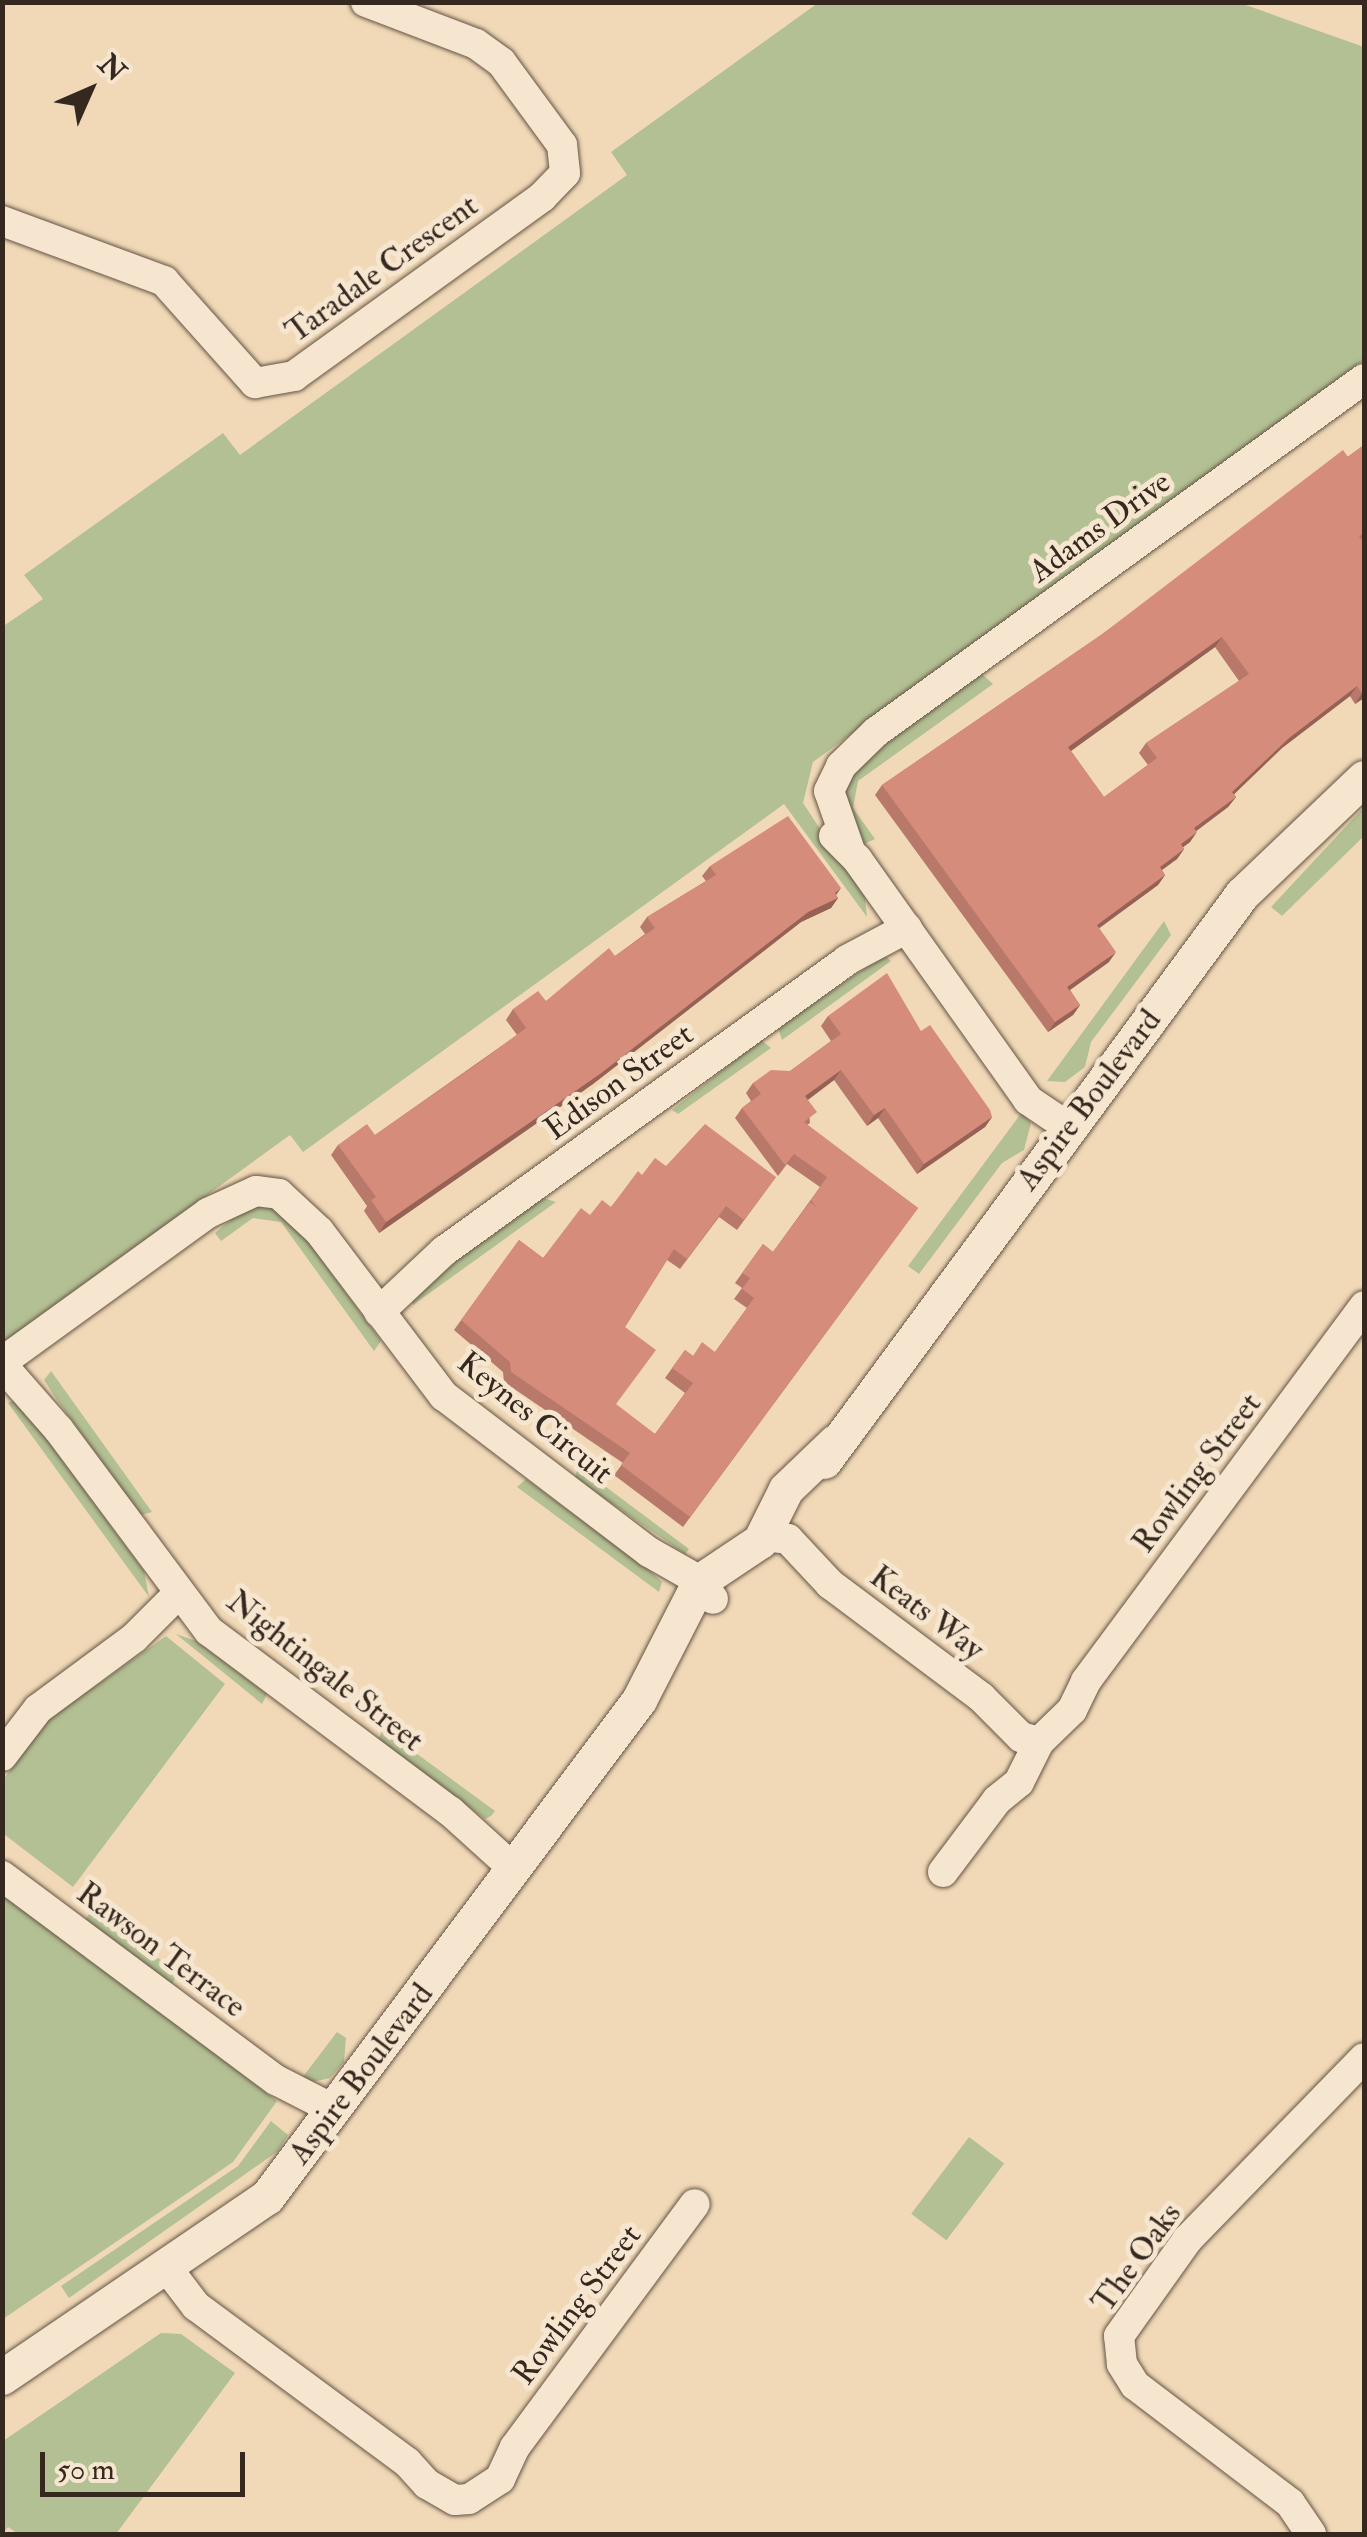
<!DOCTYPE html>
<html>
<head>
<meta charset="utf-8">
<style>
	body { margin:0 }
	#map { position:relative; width:1367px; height:2537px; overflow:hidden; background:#f1d9b7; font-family:"IM FELL Double Pica",serif }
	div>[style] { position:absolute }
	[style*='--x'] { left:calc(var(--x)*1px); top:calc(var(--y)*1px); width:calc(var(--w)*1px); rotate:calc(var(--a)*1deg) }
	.green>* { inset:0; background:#b3c093; transform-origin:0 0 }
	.roads { filter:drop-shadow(0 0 2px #645445) drop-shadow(0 0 2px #645445) }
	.minor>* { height:30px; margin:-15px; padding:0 15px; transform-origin:15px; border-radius:15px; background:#f6e6d0 }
	.tertiary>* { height:35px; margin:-17.5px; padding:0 17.5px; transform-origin:17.5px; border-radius:17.5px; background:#f6e6d0 }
	.wall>* { inset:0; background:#b8786a }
	.shaded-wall>* { inset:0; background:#966256 }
	.building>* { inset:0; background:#d68c7b }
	span { translate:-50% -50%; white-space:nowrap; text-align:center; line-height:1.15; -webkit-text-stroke:10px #f6e6d0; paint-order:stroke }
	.street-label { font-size:32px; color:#35281f }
	.frame { position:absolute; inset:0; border:5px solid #35281f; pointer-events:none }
	.north { position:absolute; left:40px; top:40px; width:100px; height:100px; -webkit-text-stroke:8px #f6e6d0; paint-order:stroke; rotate:45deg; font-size:28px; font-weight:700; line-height:40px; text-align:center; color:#35281f }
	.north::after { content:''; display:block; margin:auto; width:35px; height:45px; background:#35281f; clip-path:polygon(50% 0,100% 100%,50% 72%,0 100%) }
	.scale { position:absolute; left:40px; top:2452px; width:205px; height:45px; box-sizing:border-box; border:5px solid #35281f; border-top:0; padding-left:12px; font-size:30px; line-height:35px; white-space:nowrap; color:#35281f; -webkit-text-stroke:8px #f6e6d0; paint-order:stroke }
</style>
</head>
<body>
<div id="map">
	<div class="green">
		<div style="clip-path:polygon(818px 3px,1240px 3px,1364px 47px,1364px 360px,813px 762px,803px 803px,865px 897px,867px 917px,784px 804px,303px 1152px,290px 1135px,3px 1343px,2px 627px,43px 599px,24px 575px,223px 433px,240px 455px,627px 175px,611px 152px)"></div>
		<div style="clip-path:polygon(981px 673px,993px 684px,858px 781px,853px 808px,875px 839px,864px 844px,840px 798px,851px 769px)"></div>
		<div style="clip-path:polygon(1364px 807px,1364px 836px,1282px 916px,1271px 907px)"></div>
		<div style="clip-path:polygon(1164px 921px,1171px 935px,1091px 1042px,1085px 1067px,1065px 1082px,1047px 1081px)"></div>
		<div style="clip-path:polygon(884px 955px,891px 961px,782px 1040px,778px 1028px)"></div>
		<div style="clip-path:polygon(761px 1040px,771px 1048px,678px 1114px,672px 1110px)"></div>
		<div style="clip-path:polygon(1022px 1112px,1031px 1123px,1024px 1150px,1002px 1163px,919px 1274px,908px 1266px)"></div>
		<div style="clip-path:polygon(543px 1198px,556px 1202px,413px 1305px,411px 1296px,423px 1285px)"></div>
		<div style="clip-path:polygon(271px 1205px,292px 1219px,381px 1341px,374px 1351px,281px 1222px,253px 1218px,221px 1241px,215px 1233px,246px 1207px)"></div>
		<div style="clip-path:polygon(51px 1371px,152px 1512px,141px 1515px,57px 1400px,44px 1380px)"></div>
		<div style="clip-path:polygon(17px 1399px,144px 1571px,149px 1597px,8px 1403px)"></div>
		<div style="clip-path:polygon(578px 1466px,689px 1549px,685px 1554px,575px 1478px)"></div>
		<div style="clip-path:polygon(526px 1479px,648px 1569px,662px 1582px,659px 1592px,517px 1487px)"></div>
		<div style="clip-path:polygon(176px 1634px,196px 1641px,267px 1694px,262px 1704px)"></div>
		<div style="clip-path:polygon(166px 1636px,225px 1684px,73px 1887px,5px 1835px,2px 1781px,48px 1720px)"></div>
		<div style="clip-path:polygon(383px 1729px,495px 1811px,491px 1816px,485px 1819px,378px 1740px)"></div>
		<div style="clip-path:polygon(2px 1890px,277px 2101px,233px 2162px,3px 2319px)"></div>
		<div style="left:92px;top:1910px;width:108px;height:15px;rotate:36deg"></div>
		<div style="clip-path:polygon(337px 2032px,346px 2038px,344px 2062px,330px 2078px,308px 2083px,302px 2078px)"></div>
		<div style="clip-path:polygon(271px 2121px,288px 2135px,278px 2151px,69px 2298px,61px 2286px,238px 2166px)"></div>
		<div style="left:969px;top:2137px;width:44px;height:96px;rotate:37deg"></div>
		<div style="clip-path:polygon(161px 2333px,181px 2334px,235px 2373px,116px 2534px,18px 2534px,8px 2527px,3px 2533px,3px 2441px)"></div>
	</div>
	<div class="roads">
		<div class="minor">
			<div style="--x:2;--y:221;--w:173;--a:20.3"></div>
			<div style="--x:164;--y:281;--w:137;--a:48.3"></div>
			<div style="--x:255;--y:383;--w:40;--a:-10"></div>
			<div style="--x:294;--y:376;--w:306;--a:-35.8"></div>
			<div style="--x:542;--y:197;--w:33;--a:-46"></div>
			<div style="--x:565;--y:173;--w:28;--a:-96"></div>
			<div style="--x:562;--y:145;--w:103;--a:-126.3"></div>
			<div style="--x:501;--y:62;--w:31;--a:-144"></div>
			<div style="--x:476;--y:44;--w:118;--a:-159.1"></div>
			<div style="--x:834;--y:836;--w:33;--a:45"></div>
			<div style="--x:857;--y:859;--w:296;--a:54.6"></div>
			<div style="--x:1028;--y:1100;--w:48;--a:34"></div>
			<div style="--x:849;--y:848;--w:60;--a:-109.3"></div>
			<div style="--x:829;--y:791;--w:28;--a:-64"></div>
			<div style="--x:841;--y:766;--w:49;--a:-44.2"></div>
			<div style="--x:876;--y:732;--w:602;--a:-35.88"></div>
			<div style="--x:379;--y:1312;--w:89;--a:-43.2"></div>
			<div style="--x:444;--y:1251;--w:497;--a:-35.8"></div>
			<div style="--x:847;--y:960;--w:68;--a:-28.1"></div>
			<div style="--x:2;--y:1362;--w:254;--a:-35.9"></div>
			<div style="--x:208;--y:1213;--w:53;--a:-24.6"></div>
			<div style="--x:256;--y:1191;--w:23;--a:7"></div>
			<div style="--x:279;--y:1194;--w:54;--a:42.8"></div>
			<div style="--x:319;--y:1231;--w:207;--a:52.9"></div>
			<div style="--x:444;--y:1396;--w:258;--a:37.3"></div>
			<div style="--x:649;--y:1552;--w:59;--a:29.6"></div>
			<div style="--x:700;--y:1581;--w:22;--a:54"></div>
			<div style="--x:2;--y:1365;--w:86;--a:48.8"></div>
			<div style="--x:59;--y:1430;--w:251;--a:53.3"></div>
			<div style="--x:209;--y:1631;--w:302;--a:36.8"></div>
			<div style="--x:451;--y:1812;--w:85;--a:42.1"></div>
			<div style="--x:764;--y:1536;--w:24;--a:7"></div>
			<div style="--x:788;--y:1539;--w:62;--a:47"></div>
			<div style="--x:830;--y:1584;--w:189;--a:36.8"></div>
			<div style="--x:981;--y:1697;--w:57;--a:45"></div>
			<div style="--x:1021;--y:1737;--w:19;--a:16"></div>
			<div style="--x:2;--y:1756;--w:59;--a:-52.5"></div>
			<div style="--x:38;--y:1709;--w:119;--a:-36.5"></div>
			<div style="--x:134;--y:1638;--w:64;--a:-45"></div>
			<div style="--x:943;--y:1872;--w:90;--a:-53.1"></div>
			<div style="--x:997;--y:1800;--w:28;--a:-39"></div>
			<div style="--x:1019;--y:1782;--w:45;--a:-63.4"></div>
			<div style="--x:1039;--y:1742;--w:46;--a:-44.1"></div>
			<div style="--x:1072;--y:1710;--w:32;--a:-64"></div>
			<div style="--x:1086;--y:1681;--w:467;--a:-53.4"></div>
			<div style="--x:2;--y:1876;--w:342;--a:36.7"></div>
			<div style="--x:276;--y:2080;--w:66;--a:27"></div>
			<div style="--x:167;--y:2268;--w:48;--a:52.7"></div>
			<div style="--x:196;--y:2306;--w:262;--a:36.5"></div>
			<div style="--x:407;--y:2462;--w:30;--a:48"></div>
			<div style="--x:427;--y:2484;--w:32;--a:30"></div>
			<div style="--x:455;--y:2500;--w:14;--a:-4"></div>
			<div style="--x:469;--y:2499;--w:37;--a:-33"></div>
			<div style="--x:500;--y:2479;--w:35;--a:-65"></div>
			<div style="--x:515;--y:2447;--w:302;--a:-53.5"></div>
			<div style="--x:1311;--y:2534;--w:37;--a:-124"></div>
			<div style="--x:1290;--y:2503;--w:195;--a:-142.7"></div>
			<div style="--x:1135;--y:2385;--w:25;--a:-122"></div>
			<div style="--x:1122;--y:2364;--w:28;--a:-96"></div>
			<div style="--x:1119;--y:2336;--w:119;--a:-54.6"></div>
			<div style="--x:1188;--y:2239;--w:252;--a:-45.8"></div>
		</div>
		<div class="tertiary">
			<div style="--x:824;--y:1461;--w:704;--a:-53.6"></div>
			<div style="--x:1242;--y:894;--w:168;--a:-43.6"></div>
			<div style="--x:2;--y:2377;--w:320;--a:-34.2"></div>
			<div style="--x:267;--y:2197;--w:621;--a:-53.19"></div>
			<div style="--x:639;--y:1700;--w:134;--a:-62.9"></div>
			<div style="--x:700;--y:1581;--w:72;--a:-33.7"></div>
			<div style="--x:760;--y:1541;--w:58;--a:-63.4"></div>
			<div style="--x:786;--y:1489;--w:68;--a:-43.8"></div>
		</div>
	</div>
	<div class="wall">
		<div style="clip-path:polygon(evenodd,1364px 445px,1364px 538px,1362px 540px,1364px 698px,1355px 704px,1350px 696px,1282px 748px,1234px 794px,1236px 797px,1228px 807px,1196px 831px,1190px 842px,1183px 847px,1184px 849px,1177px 859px,1162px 870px,1165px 875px,1158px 885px,1099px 928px,1109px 962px,1070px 990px,1080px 1005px,1073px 1015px,1048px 1032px,875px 795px,882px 785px,1101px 635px,1364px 445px,1215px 647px,1239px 681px,1146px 743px,1139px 753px,1148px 765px,1104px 797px,1071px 751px,1215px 647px)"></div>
		<div style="clip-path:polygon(710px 866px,836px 895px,838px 898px,831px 908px,801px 922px,593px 1084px,379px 1233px,364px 1211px,367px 1206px,331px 1155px,338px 1145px,375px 1135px,517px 1035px,506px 1020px,513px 1009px,546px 1001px,615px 956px,645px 934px,640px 927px,647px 917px,706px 881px,702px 876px)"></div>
		<div style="clip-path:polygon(828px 1016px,921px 1031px,992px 1117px,985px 1127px,917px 1174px,878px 1118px,867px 1126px,834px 1080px,808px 1100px,810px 1123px,807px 1125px,918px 1208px,683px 1527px,614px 1475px,623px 1463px,504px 1382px,503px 1372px,454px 1330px,519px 1240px,543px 1258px,590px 1215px,611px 1207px,642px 1175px,666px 1166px,776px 1177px,737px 1230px,719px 1217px,680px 1269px,667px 1260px,625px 1327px,616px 1405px,655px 1434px,685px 1393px,665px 1378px,685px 1350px,693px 1356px,715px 1352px,747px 1308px,734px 1299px,742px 1288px,735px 1283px,763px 1244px,773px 1252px,820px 1187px,787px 1164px,778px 1176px,735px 1118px,742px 1108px,751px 1101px,746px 1093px,753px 1083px,790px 1071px,831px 1041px,821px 1026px)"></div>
	</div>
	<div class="shaded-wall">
		<div style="clip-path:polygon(1222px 637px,1215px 647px,1061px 758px,1068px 747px)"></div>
		<div style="clip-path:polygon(1357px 686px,1350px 696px,1282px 748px,1225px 803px,1232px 792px,1289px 738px)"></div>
		<div style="clip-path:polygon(1364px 692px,1364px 698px,1355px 704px,1362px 693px)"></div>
		<div style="clip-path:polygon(1236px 797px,1228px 807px,1187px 838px,1194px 828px)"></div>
		<div style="clip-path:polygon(1197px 832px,1190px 842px,1174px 854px,1181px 844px)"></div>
		<div style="clip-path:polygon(1184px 849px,1177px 859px,1152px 877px,1160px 867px)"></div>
		<div style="clip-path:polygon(1165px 875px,1158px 885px,1090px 935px,1097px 925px)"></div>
		<div style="clip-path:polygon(841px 888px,834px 898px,838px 898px,831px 908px,801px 922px,593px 1084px,379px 1233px,386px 1222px)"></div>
		<div style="clip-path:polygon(1116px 952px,1109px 962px,1060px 997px,1067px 987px)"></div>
		<div style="clip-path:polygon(1080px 1005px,1073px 1015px,1048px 1032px,1055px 1022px)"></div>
		<div style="clip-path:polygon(841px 1070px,834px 1080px,798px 1107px,805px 1096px)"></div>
		<div style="clip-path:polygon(885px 1108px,878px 1118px,867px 1126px,874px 1115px)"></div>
		<div style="clip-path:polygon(992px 1117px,985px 1127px,917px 1174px,924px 1164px)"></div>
	</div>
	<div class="building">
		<div style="clip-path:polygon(evenodd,1364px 445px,1364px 533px,1359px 536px,1364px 544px,1364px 692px,1362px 693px,1357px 686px,1289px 738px,1232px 792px,1236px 797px,1194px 828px,1197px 832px,1181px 844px,1184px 849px,1160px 867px,1165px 875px,1097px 925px,1116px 952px,1067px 987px,1080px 1005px,1055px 1022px,882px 785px,1101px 635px,1343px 450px,1348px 457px,1364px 445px,1222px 637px,1249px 674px,1146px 743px,1157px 758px,1104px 797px,1068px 747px,1222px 637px)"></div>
		<div style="clip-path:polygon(788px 816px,841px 888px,835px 893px,838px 898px,808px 912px,600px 1074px,386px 1222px,371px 1200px,376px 1197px,338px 1145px,367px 1124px,375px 1135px,480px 1062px,526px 1028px,513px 1009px,538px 991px,546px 1001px,609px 948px,615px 956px,655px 928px,647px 917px,716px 875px,710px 866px)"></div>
		<div style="clip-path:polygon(887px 973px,921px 1031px,930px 1025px,990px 1110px,992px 1117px,924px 1164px,885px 1108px,874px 1115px,841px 1070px,805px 1096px,817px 1112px,804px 1122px,918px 1208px,690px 1517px,621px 1465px,630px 1453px,511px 1372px,510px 1362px,461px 1320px,519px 1240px,543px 1258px,581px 1208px,590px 1215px,602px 1200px,611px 1207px,638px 1171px,642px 1175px,655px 1158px,666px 1166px,705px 1124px,776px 1177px,744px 1220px,726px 1206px,687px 1259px,674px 1249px,625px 1327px,656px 1350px,616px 1404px,655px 1434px,693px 1383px,672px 1368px,685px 1350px,693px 1356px,702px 1342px,715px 1352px,754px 1298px,742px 1289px,750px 1278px,742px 1273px,763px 1244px,773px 1252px,810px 1202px,816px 1207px,811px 1200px,827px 1177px,794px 1154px,785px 1165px,742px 1108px,761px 1094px,753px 1083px,771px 1070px,790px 1071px,841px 1034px,828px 1016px)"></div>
	</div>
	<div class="street-label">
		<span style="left:382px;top:269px;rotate:-36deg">Taradale Crescent</span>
		<span style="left:1100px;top:527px;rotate:-36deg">Adams Drive</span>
		<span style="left:619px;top:1082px;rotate:-36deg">Edison Street</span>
		<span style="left:1089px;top:1100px;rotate:-53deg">Aspire Boulevard</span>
		<span style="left:535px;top:1418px;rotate:39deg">Keynes Circuit</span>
		<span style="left:1197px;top:1473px;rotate:-53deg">Rowling Street</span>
		<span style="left:927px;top:1613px;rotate:37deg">Keats Way</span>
		<span style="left:325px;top:1671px;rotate:38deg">Nightingale Street</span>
		<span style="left:161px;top:1950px;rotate:37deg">Rawson Terrace</span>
		<span style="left:361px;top:2074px;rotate:-53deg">Aspire Boulevard</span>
		<span style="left:1137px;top:2258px;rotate:-54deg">The Oaks</span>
		<span style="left:577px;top:2305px;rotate:-53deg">Rowling Street</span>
	</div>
	<div class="frame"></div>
	<div class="north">N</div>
	<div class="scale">50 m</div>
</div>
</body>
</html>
